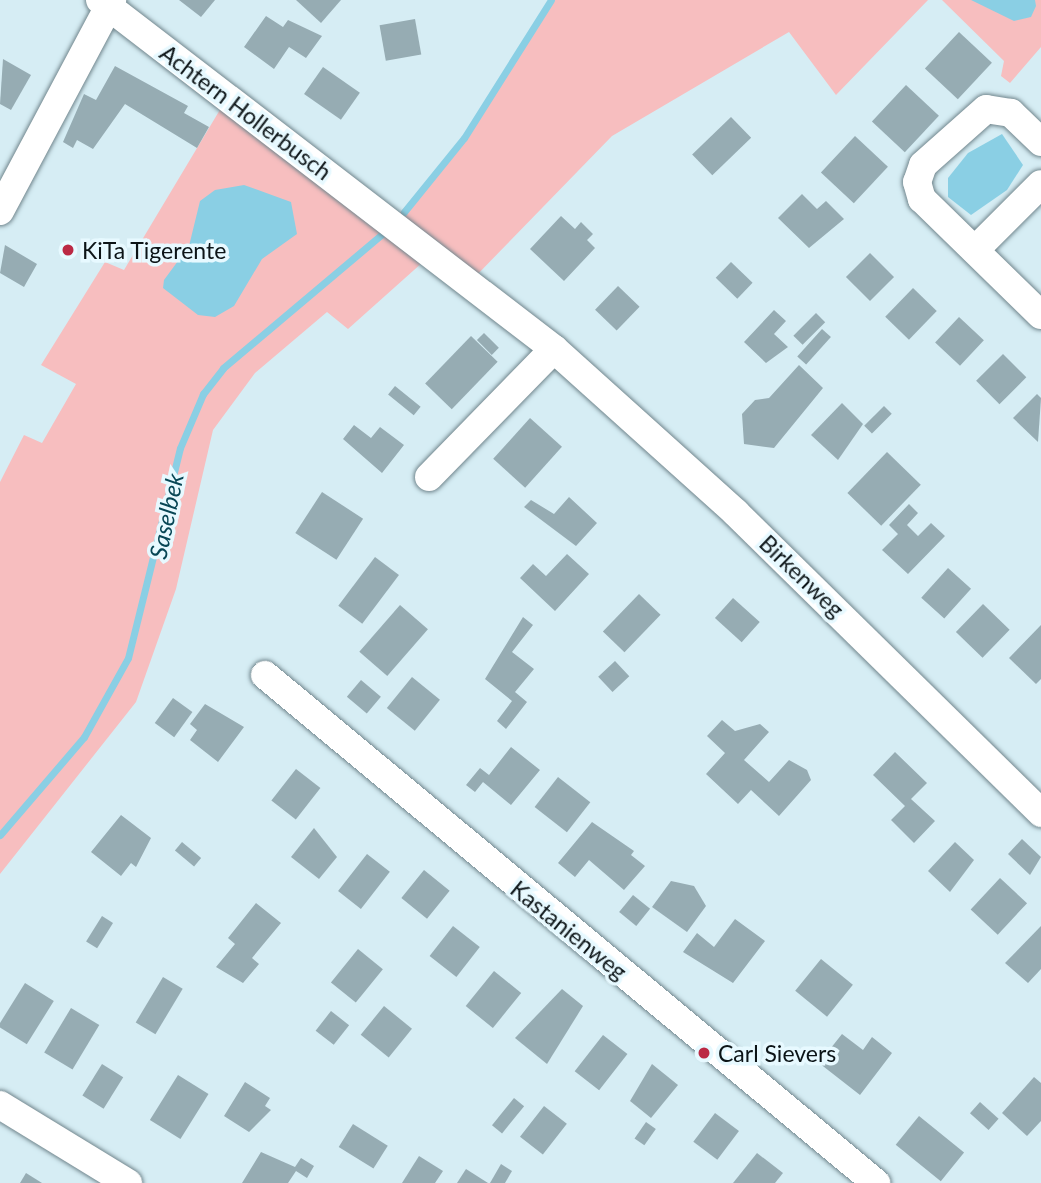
<!DOCTYPE html>
<html>
<head>
<meta charset="utf-8">
<style>
	body { margin:0 }
	#map { position:relative; width:1041px; height:1183px; overflow:hidden; background:#d6edf4; font-family:Lato,sans-serif }
	div>[style] { position:absolute }
	[style*='--x'] { left:calc(var(--x)*1px); top:calc(var(--y)*1px); width:calc(var(--w)*1px); rotate:calc(var(--a)*1deg) }
	.green>* { inset:0; background:#f7bebf }
	.water>* { inset:0; background:#8acfe4 }
	.stream>* { height:7px; margin:-3.5px; padding:0 3.5px; transform-origin:3.5px; border-radius:3.5px; background:#8acfe4 }
	.building>* { inset:0; background:#96acb3; transform-origin:0 0 }
	.roads { filter:drop-shadow(0 0 2px #71868d) drop-shadow(0 0 2px #71868d) }
	.minor>* { height:28px; margin:-14px; padding:0 14px; transform-origin:14px; border-radius:14px; background:#fff }
	.dots>* { width:19px; height:19px; translate:-50% -50%; box-sizing:border-box; border:4px solid #e7f9ff; border-radius:50% }
	span { translate:-50% -50%; white-space:nowrap; text-align:center; line-height:1.15; -webkit-text-stroke:7px #e7f9ff; paint-order:stroke }
	.street-label { font-size:23px; color:#0c1417 }
	.poi-label { font-size:23px; color:#0c1417 }
	.left { translate:0 -50%; text-align:left }
	.water-label { font-size:24px; color:#074655; font-style:italic }
</style>
</head>
<body>
<div id="map">
	<div class="green">
		<div style="clip-path:polygon(551px 0,928px 0,836px 95px,789px 32px,612px 136px,473px 279px,423px 262px,348px 329px,327px 312px,255px 373px,213px 430px,176px 589px,136px 702px,0 874px,0 482px,24px 435px,42px 443px,76px 384px,41px 365px,105px 262px,124px 270px,221px 108px,386px 229px,464px 138px)"></div>
		<div style="clip-path:polygon(942px 0,1041px 0,1041px 47px,1010px 83px,1001px 76px,1004px 61px)"></div>
	</div>
	<div class="water">
		<div style="clip-path:polygon(971px 0,1035px 0,1036px 6px,1031px 17px,1014px 21px)"></div>
		<div style="clip-path:polygon(1002px 134px,1023px 165px,1007px 190px,971px 215px,948px 197px,948px 178px,968px 153px)"></div>
		<div style="clip-path:polygon(244px 185px,291px 202px,297px 234px,262px 259px,234px 306px,215px 317px,198px 315px,163px 288px,164px 280px,189px 246px,200px 201px,215px 190px)"></div>
	</div>
	<div class="stream">
		<div style="--x:404;--y:212;--w:95;--a:-51"></div>
		<div style="--x:464;--y:138;--w:163;--a:-57.8"></div>
		<div style="--x:0;--y:835;--w:129;--a:-49.4"></div>
		<div style="--x:84;--y:737;--w:90;--a:-60.9"></div>
		<div style="--x:128;--y:658;--w:216;--a:-76.1"></div>
		<div style="--x:180;--y:448;--w:59;--a:-66.9"></div>
		<div style="--x:203;--y:394;--w:33;--a:-52"></div>
		<div style="--x:223;--y:368;--w:207;--a:-40.1"></div>
	</div>
	<div class="building">
		<div style="clip-path:polygon(179px 0,215px 0,201px 17px)"></div>
		<div style="clip-path:polygon(296px 0,341px 0,321px 23px)"></div>
		<div style="clip-path:polygon(266px 16px,283px 27px,288px 20px,322px 36px,306px 58px,289px 47px,274px 69px,244px 47px)"></div>
		<div style="left:415px;top:19px;width:36px;height:36px;rotate:80deg"></div>
		<div style="left:959px;top:32px;width:45px;height:50px;rotate:43deg"></div>
		<div style="clip-path:polygon(3px 59px,31px 75px,11px 110px,0 104px)"></div>
		<div style="clip-path:polygon(115px 66px,188px 106px,184px 113px,209px 127px,197px 148px,125px 104px,93px 149px,77px 140px,73px 148px,63px 142px,84px 94px,96px 100px)"></div>
		<div style="left:323px;top:67px;width:45px;height:33px;rotate:35deg"></div>
		<div style="left:906px;top:85px;width:45px;height:50px;rotate:43deg"></div>
		<div style="left:731px;top:117px;width:29px;height:54px;rotate:46deg"></div>
		<div style="left:855px;top:136px;width:45px;height:50px;rotate:43deg"></div>
		<div style="clip-path:polygon(802px 194px,817px 209px,826px 201px,844px 219px,809px 248px,778px 218px)"></div>
		<div style="clip-path:polygon(561px 216px,575px 229px,581px 222px,593px 234px,587px 240px,595px 248px,564px 281px,530px 249px)"></div>
		<div style="clip-path:polygon(5px 245px,37px 264px,24px 287px,0 273px)"></div>
		<div style="left:870px;top:253px;width:34px;height:34px;rotate:45deg"></div>
		<div style="left:731px;top:262px;width:30px;height:22px;rotate:44deg"></div>
		<div style="left:618px;top:286px;width:30px;height:33px;rotate:44deg"></div>
		<div style="left:913px;top:288px;width:33px;height:40px;rotate:44deg"></div>
		<div style="clip-path:polygon(774px 310px,786px 321px,774px 334px,788px 347px,766px 363px,744px 342px)"></div>
		<div style="left:816px;top:313px;width:13px;height:32px;rotate:45deg"></div>
		<div style="left:959px;top:317px;width:34px;height:35px;rotate:43deg"></div>
		<div style="left:822px;top:329px;width:12px;height:37px;rotate:42deg"></div>
		<div style="left:484px;top:333px;width:21px;height:10px;rotate:45deg"></div>
		<div style="left:471px;top:336px;width:37px;height:66px;rotate:44deg"></div>
		<div style="left:1003px;top:354px;width:33px;height:38px;rotate:45deg"></div>
		<div style="clip-path:polygon(799px 365px,823px 388px,774px 448px,744px 444px,742px 414px,755px 400px,769px 398px)"></div>
		<div style="left:395px;top:386px;width:33px;height:11px;rotate:39deg"></div>
		<div style="clip-path:polygon(1037px 394px,1041px 398px,1038px 442px,1013px 418px)"></div>
		<div style="clip-path:polygon(842px 403px,863px 424px,838px 460px,811px 435px)"></div>
		<div style="left:884px;top:406px;width:11px;height:28px;rotate:45deg"></div>
		<div style="left:530px;top:418px;width:43px;height:55px;rotate:42deg"></div>
		<div style="clip-path:polygon(354px 425px,371px 438px,380px 427px,404px 445px,382px 473px,343px 439px)"></div>
		<div style="left:887px;top:452px;width:47px;height:57px;rotate:44deg"></div>
		<div style="left:322px;top:492px;width:49px;height:49px;rotate:33deg"></div>
		<div style="clip-path:polygon(569px 497px,597px 523px,576px 546px,524px 507px,531px 500px,554px 514px)"></div>
		<div style="clip-path:polygon(909px 504px,918px 513px,907px 525px,918px 536px,931px 523px,945px 536px,908px 574px,882px 550px,898px 534px,889px 525px)"></div>
		<div style="clip-path:polygon(567px 554px,589px 574px,555px 611px,520px 578px,533px 564px,546px 576px)"></div>
		<div style="left:375px;top:557px;width:30px;height:61px;rotate:37deg"></div>
		<div style="left:948px;top:568px;width:31px;height:40px;rotate:42deg"></div>
		<div style="left:639px;top:594px;width:30px;height:52px;rotate:44deg"></div>
		<div style="left:733px;top:598px;width:36px;height:27px;rotate:42deg"></div>
		<div style="left:983px;top:604px;width:37px;height:39px;rotate:44deg"></div>
		<div style="left:400px;top:605px;width:37px;height:62px;rotate:41deg"></div>
		<div style="clip-path:polygon(523px 617px,533px 625px,512px 652px,534px 669px,515px 692px,527px 702px,506px 729px,497px 721px,512px 701px,485px 679px)"></div>
		<div style="clip-path:polygon(1041px 625px,1041px 679px,1036px 684px,1009px 658px)"></div>
		<div style="left:615px;top:661px;width:21px;height:23px;rotate:47deg"></div>
		<div style="left:412px;top:677px;width:36px;height:40px;rotate:39deg"></div>
		<div style="left:361px;top:680px;width:26px;height:22px;rotate:40deg"></div>
		<div style="left:173px;top:698px;width:24px;height:31px;rotate:36deg"></div>
		<div style="clip-path:polygon(205px 704px,244px 727px,218px 762px,190px 740px,197px 730px,190px 724px)"></div>
		<div style="clip-path:polygon(722px 720px,735px 731px,760px 724px,769px 732px,744px 760px,769px 782px,789px 760px,807px 770px,811px 780px,779px 816px,751px 790px,738px 804px,706px 774px,725px 753px,707px 736px)"></div>
		<div style="clip-path:polygon(511px 747px,540px 770px,511px 805px,483px 782px,475px 792px,466px 785px,480px 768px,489px 775px)"></div>
		<div style="clip-path:polygon(895px 752px,927px 783px,911px 799px,935px 821px,914px 843px,891px 820px,905px 806px,873px 775px)"></div>
		<div style="left:296px;top:769px;width:31px;height:40px;rotate:38deg"></div>
		<div style="left:558px;top:777px;width:41px;height:38px;rotate:38deg"></div>
		<div style="clip-path:polygon(121px 815px,151px 838px,136px 867px,131px 863px,121px 876px,91px 852px)"></div>
		<div style="clip-path:polygon(592px 822px,634px 851px,631px 855px,645px 866px,624px 890px,589px 860px,575px 877px,558px 863px)"></div>
		<div style="clip-path:polygon(314px 828px,337px 857px,319px 879px,291px 857px)"></div>
		<div style="clip-path:polygon(1022px 839px,1041px 857px,1030px 875px,1008px 854px)"></div>
		<div style="left:182px;top:842px;width:25px;height:11px;rotate:40deg"></div>
		<div style="clip-path:polygon(955px 842px,974px 860px,950px 892px,928px 871px)"></div>
		<div style="left:367px;top:854px;width:29px;height:47px;rotate:38deg"></div>
		<div style="left:424px;top:870px;width:33px;height:36px;rotate:39deg"></div>
		<div style="left:1000px;top:878px;width:37px;height:43px;rotate:43deg"></div>
		<div style="clip-path:polygon(671px 881px,694px 886px,706px 906px,687px 932px,652px 907px)"></div>
		<div style="left:633px;top:895px;width:22px;height:22px;rotate:39deg"></div>
		<div style="clip-path:polygon(256px 903px,281px 923px,252px 958px,259px 964px,243px 983px,216px 967px,235px 944px,228px 938px)"></div>
		<div style="left:102px;top:916px;width:13px;height:30px;rotate:32deg"></div>
		<div style="clip-path:polygon(735px 919px,765px 941px,733px 983px,683px 952px,697px 933px,714px 947px)"></div>
		<div style="left:453px;top:926px;width:34px;height:38px;rotate:38deg"></div>
		<div style="clip-path:polygon(1041px 926px,1041px 969px,1028px 983px,1005px 963px)"></div>
		<div style="left:358px;top:949px;width:32px;height:43px;rotate:39deg"></div>
		<div style="left:821px;top:959px;width:41px;height:41px;rotate:39deg"></div>
		<div style="left:494px;top:971px;width:35px;height:45px;rotate:39deg"></div>
		<div style="left:163px;top:977px;width:23px;height:53px;rotate:31deg"></div>
		<div style="left:25px;top:983px;width:34px;height:51px;rotate:32deg"></div>
		<div style="clip-path:polygon(562px 989px,583px 1006px,547px 1064px,515px 1038px)"></div>
		<div style="left:384px;top:1006px;width:36px;height:37px;rotate:39deg"></div>
		<div style="left:71px;top:1008px;width:33px;height:52px;rotate:31deg"></div>
		<div style="left:331px;top:1011px;width:23px;height:25px;rotate:38deg"></div>
		<div style="clip-path:polygon(842px 1034px,863px 1050px,872px 1037px,892px 1053px,860px 1095px,819px 1063px)"></div>
		<div style="left:603px;top:1035px;width:31px;height:46px;rotate:38deg"></div>
		<div style="left:102px;top:1064px;width:25px;height:37px;rotate:32deg"></div>
		<div style="clip-path:polygon(652px 1064px,678px 1085px,651px 1118px,630px 1101px)"></div>
		<div style="left:178px;top:1075px;width:36px;height:53px;rotate:32deg"></div>
		<div style="clip-path:polygon(1034px 1077px,1041px 1083px,1041px 1121px,1027px 1136px,1002px 1113px)"></div>
		<div style="clip-path:polygon(245px 1082px,270px 1098px,265px 1106px,271px 1110px,249px 1132px,224px 1116px)"></div>
		<div style="left:514px;top:1098px;width:13px;height:35px;rotate:39deg"></div>
		<div style="left:980px;top:1102px;width:25px;height:15px;rotate:42deg"></div>
		<div style="left:544px;top:1106px;width:29px;height:39px;rotate:38deg"></div>
		<div style="left:715px;top:1113px;width:30px;height:36px;rotate:37deg"></div>
		<div style="left:919px;top:1116px;width:58px;height:37px;rotate:39deg"></div>
		<div style="left:646px;top:1122px;width:12px;height:20px;rotate:35deg"></div>
		<div style="left:353px;top:1124px;width:41px;height:27px;rotate:32deg"></div>
		<div style="clip-path:polygon(261px 1152px,295px 1167px,301px 1158px,314px 1166px,307px 1178px,296px 1171px,288px 1183px,242px 1183px)"></div>
		<div style="clip-path:polygon(757px 1153px,783px 1173px,775px 1183px,733px 1183px)"></div>
		<div style="clip-path:polygon(419px 1156px,443px 1171px,435px 1183px,402px 1183px)"></div>
		<div style="clip-path:polygon(501px 1164px,512px 1171px,505px 1183px,490px 1183px)"></div>
		<div style="clip-path:polygon(466px 1169px,488px 1183px,457px 1183px)"></div>
		<div style="clip-path:polygon(26px 1173px,42px 1183px,20px 1183px)"></div>
	</div>
	<div class="roads">
		<div class="minor">
			<div style="--x:100;--y:0;--w:573;--a:37.55"></div>
			<div style="--x:554;--y:349;--w:245;--a:42"></div>
			<div style="--x:736;--y:513;--w:428;--a:44.5"></div>
			<div style="--x:1041;--y:142;--w:42;--a:-136"></div>
			<div style="--x:1011;--y:113;--w:25;--a:-171"></div>
			<div style="--x:986;--y:109;--w:84;--a:138.4"></div>
			<div style="--x:923;--y:165;--w:18;--a:109"></div>
			<div style="--x:917;--y:182;--w:18;--a:74"></div>
			<div style="--x:922;--y:199;--w:166;--a:44.3"></div>
			<div style="--x:0;--y:211;--w:239;--a:-62"></div>
			<div style="--x:975;--y:250;--w:93;--a:-45"></div>
			<div style="--x:429;--y:477;--w:179;--a:-45.7"></div>
			<div style="--x:265;--y:675;--w:795;--a:39.74"></div>
			<div style="--x:0;--y:1105;--w:150;--a:31.4"></div>
		</div>
	</div>
	<div class="dots">
		<div style="left:68px;top:250px;background:#bb2944"></div>
		<div style="left:704px;top:1053px;background:#bb2944"></div>
	</div>
	<div class="street-label">
		<span style="left:246px;top:112px;rotate:37deg">Achtern Hollerbusch</span>
		<span style="left:802px;top:576px;rotate:44deg">Birkenweg</span>
		<span style="left:569px;top:930px;rotate:39deg">Kastanienweg</span>
	</div>
	<div class="poi-label">
		<span class="left" style="left:82px;top:250px">KiTa Tigerente</span>
		<span class="left" style="left:718px;top:1053px">Carl Sievers</span>
	</div>
	<div class="water-label">
		<span style="left:166px;top:516px;rotate:-78deg">Saselbek</span>
	</div>
</div>
</body>
</html>
